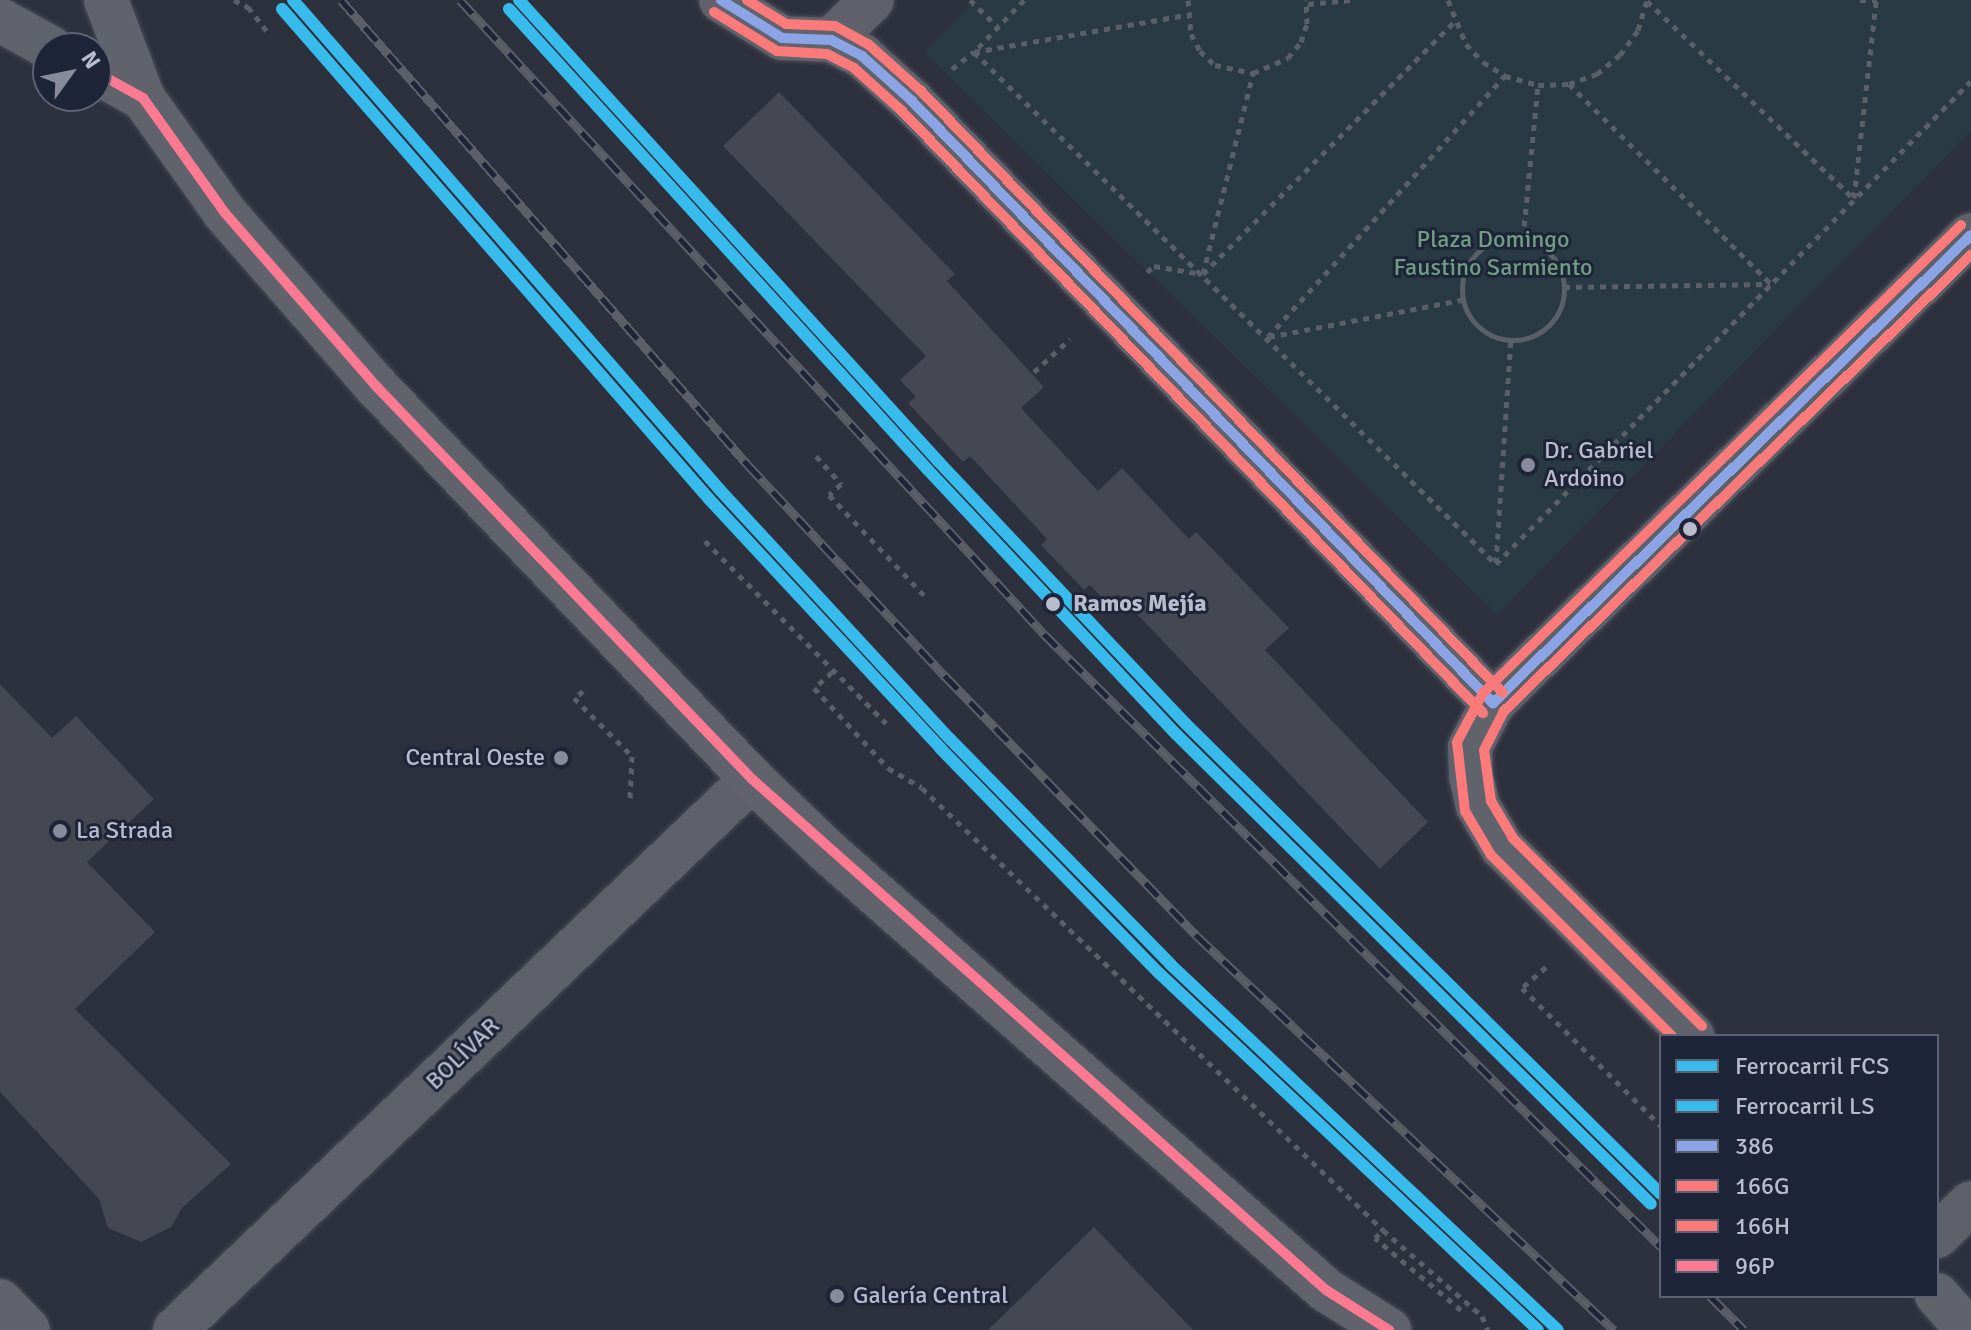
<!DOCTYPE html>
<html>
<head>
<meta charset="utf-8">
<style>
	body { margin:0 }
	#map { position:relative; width:1971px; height:1330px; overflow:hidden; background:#2d303d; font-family:Signika,sans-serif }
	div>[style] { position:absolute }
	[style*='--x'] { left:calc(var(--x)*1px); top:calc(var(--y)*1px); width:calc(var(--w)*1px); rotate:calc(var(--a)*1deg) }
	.green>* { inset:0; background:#293a44 }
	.building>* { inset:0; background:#454852 }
	.path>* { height:5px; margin-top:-2.5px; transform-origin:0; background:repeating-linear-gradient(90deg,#5b5f67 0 6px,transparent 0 12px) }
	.path>.ring { margin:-2.5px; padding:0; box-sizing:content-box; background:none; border:5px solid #5b5f67; border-radius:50% }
	.roads { filter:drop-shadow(0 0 2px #494c56) drop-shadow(0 0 2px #494c56) }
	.minor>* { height:44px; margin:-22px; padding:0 22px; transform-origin:22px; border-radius:22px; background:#5e606a }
	.major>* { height:44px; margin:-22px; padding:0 22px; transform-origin:22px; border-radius:22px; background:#60626c }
	.rail>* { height:9px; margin-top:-4.5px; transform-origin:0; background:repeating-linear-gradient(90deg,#1f2539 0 18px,#5c5e68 0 36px); box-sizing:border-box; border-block:2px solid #5c5e68 }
	.bus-1>* { height:10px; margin:-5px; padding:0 5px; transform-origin:5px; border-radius:5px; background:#8aa4e6 }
	.bus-2>* { height:10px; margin:-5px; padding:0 5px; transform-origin:5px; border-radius:5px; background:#fc7a7a }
	.bus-3>* { height:10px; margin:-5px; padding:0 5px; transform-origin:5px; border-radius:5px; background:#fc7a7a }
	.bus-4>* { height:10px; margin:-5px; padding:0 5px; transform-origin:5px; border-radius:5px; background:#fe7a93 }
	.rail-1>* { height:12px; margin:-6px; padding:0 6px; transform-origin:6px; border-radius:6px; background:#37bbed }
	.rail-2>* { height:12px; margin:-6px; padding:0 6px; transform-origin:6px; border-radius:6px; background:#37bbed }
	.dots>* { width:22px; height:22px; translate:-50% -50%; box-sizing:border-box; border:4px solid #1f2539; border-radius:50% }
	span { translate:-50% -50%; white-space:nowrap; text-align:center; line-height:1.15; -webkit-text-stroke:6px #1f2539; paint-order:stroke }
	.park-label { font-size:24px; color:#6f9e83 }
	.poi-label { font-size:24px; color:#b8bccd }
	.left { translate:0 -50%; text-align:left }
	.right { translate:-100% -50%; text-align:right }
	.stop-label { font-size:24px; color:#b8bccd; font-weight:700 }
	.street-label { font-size:24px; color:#b8bccd }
	.legend { position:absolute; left:1659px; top:1034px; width:280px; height:264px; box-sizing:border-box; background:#1f2539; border:2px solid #5c6174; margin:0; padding:10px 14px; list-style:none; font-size:24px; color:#b8bccd }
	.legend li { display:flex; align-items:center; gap:16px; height:40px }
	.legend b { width:40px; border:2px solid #5c6174 }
	.north { position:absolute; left:32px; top:32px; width:80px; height:80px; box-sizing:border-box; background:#1f2539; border:2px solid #5c6174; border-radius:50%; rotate:57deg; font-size:22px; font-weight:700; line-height:32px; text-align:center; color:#b8bccd }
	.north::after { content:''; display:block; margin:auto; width:28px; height:36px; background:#878b9b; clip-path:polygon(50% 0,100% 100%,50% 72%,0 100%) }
</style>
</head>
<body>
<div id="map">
	<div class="green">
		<div style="clip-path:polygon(975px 0,1971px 0,1971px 131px,1497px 615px,924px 52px)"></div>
	</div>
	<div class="building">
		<div style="clip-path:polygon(779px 92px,955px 274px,947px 281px,1044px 387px,1021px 408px,1098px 491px,1122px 468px,1189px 539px,1196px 532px,1289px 628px,1265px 650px,1428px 822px,1380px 869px,1118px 594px,1108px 604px,1090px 585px,1084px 590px,1041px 545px,1047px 539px,970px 456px,963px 462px,908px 403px,916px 397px,900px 380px,926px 356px,723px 146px)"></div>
		<div style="clip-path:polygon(0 684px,52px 738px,76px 716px,154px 799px,87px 862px,155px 932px,75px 1009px,231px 1164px,182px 1208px,171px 1227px,141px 1242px,108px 1228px,99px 1199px,0 1092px)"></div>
		<div style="clip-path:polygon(1094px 1227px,1193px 1330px,988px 1330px)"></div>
	</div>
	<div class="path">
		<div style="--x:234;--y:0;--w:16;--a:27"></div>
		<div style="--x:248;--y:7;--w:33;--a:52"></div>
		<div style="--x:970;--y:0;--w:39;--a:44"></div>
		<div style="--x:1024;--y:0;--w:72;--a:133.9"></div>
		<div style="--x:974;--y:52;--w:731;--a:44.45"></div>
		<div style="--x:1188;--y:0;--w:34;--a:85"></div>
		<div style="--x:1191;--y:34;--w:19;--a:62"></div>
		<div style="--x:1200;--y:51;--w:21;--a:43"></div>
		<div style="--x:1215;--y:65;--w:39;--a:12"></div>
		<div style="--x:1253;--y:73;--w:38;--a:-23"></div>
		<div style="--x:1288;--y:58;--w:21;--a:-51"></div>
		<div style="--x:1301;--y:42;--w:19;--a:-72"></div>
		<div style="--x:1307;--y:24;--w:24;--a:-92"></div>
		<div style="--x:1448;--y:0;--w:48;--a:67.8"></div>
		<div style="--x:1466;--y:44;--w:25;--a:47"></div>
		<div style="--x:1483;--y:62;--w:26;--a:32"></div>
		<div style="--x:1505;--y:76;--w:34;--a:15"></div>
		<div style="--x:1538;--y:85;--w:31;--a:-2"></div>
		<div style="--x:1569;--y:84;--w:30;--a:-20"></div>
		<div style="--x:1597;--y:74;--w:30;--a:-40"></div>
		<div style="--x:1620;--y:55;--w:31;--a:-54"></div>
		<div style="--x:1638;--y:30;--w:31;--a:-73"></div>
		<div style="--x:1860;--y:0;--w:17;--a:0"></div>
		<div style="--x:1647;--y:1;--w:286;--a:43.7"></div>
		<div style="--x:1308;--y:4;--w:43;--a:-5.3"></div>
		<div style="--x:952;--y:69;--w:28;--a:-38"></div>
		<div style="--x:974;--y:52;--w:215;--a:-9.9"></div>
		<div style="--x:1569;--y:84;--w:284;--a:44.7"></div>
		<div style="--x:1854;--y:198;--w:198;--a:-83.6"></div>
		<div style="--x:1523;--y:238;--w:154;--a:-84.4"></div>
		<div class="ring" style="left:1462px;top:238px;width:97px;height:97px"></div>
		<div style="--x:1147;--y:272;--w:9;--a:-41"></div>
		<div style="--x:1154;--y:266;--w:49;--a:9.5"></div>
		<div style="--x:1203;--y:274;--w:356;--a:-45.1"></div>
		<div style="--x:1203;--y:274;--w:207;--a:-76"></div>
		<div style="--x:1564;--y:287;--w:206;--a:-0.8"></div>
		<div style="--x:1268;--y:337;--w:353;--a:-47.8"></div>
		<div style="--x:1269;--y:337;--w:197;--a:-10.9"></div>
		<div style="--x:1034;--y:372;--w:49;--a:-42.5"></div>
		<div style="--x:816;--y:456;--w:38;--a:48"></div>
		<div style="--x:841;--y:484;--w:16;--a:137"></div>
		<div style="--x:829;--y:495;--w:138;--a:46.5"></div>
		<div style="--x:705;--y:541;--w:257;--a:45.2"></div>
		<div style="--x:1496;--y:563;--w:224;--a:-86.2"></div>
		<div style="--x:1496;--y:564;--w:677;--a:-45.48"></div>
		<div style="--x:832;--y:672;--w:24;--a:138"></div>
		<div style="--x:814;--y:688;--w:109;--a:47.2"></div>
		<div style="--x:888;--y:768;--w:39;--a:30"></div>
		<div style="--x:922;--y:788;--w:639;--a:43.79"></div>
		<div style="--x:583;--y:691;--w:11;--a:142"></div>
		<div style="--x:574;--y:698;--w:82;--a:45"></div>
		<div style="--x:632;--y:756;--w:43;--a:92.7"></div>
		<div style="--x:1546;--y:967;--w:32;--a:139"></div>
		<div style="--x:1522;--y:988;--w:196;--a:44.8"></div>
		<div style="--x:1461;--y:1310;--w:112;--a:-140.1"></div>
		<div style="--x:1375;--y:1238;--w:11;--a:-45"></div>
		<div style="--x:1383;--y:1230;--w:131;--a:41"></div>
		<div style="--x:1482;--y:1316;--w:15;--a:67"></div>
	</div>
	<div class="roads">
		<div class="minor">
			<div style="--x:831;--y:40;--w:57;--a:-44.3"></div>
			<div style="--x:1493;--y:703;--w:669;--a:-44.39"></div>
			<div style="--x:1937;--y:1236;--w:47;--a:-44.1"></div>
			<div style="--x:175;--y:1330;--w:798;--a:-43.68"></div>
		</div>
		<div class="major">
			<div style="--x:106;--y:0;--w:105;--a:69.3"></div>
			<div style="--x:143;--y:98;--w:141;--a:54.5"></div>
			<div style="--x:225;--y:213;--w:230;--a:48.9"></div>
			<div style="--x:376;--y:386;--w:544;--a:46.27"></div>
			<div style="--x:752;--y:779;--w:104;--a:43.8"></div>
			<div style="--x:827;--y:851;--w:665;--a:41.34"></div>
			<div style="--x:1326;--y:1290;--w:75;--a:32.4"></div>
			<div style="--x:721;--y:0;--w:72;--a:31.9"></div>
			<div style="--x:782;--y:38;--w:49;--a:2.3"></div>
			<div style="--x:831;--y:40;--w:35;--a:27"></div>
			<div style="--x:862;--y:56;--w:67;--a:42"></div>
			<div style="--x:912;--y:101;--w:837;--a:46.02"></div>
			<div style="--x:1493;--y:703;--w:50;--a:117.6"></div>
			<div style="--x:1470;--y:747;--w:29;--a:88"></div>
			<div style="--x:1471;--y:776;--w:31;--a:77"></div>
			<div style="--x:1478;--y:806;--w:48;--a:59.7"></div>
			<div style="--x:1502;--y:847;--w:268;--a:44.8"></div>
			<div style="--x:0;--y:20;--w:58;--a:28.8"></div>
			<div style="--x:96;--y:72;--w:54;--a:29"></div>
			<div style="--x:1937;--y:1295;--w:47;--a:48.5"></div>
			<div style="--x:0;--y:1301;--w:40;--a:46"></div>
		</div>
	</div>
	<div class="rail">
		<div style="--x:341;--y:0;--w:618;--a:48.81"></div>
		<div style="--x:748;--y:465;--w:289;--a:47"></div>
		<div style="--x:945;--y:676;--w:362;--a:45.9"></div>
		<div style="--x:1197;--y:936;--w:574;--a:43.38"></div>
		<div style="--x:460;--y:0;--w:862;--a:47.35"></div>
		<div style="--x:1044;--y:634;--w:870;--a:44.81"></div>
		<div style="--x:1710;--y:1296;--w:48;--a:45"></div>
	</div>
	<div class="bus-1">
		<div style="--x:721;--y:0;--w:72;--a:31.9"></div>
		<div style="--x:782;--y:38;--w:49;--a:2.3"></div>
		<div style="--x:831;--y:40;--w:35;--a:27"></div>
		<div style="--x:862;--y:56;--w:67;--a:42"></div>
		<div style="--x:912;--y:101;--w:837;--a:46.02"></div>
		<div style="--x:1493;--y:703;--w:669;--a:-44.39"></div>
	</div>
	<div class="bus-2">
		<div style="--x:714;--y:12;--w:74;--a:31.8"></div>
		<div style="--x:777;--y:51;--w:50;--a:3.4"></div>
		<div style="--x:827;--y:54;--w:30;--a:27"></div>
		<div style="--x:854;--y:68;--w:64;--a:41.9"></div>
		<div style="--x:902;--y:111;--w:837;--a:46.02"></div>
		<div style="--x:1702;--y:1026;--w:267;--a:-135.2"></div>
		<div style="--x:1513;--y:838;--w:43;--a:-120.7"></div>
		<div style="--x:1491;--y:801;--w:51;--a:-97.8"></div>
		<div style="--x:1484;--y:750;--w:44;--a:-62.9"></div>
		<div style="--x:1504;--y:711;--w:653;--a:-44.32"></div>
	</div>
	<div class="bus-3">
		<div style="--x:747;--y:0;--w:46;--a:31.6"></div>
		<div style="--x:786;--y:24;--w:49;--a:2.3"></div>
		<div style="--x:835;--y:26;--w:38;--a:29"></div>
		<div style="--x:868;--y:44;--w:71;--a:41.6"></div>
		<div style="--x:921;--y:91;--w:837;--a:45.97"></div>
		<div style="--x:1672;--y:1036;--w:256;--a:-135"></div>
		<div style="--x:1491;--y:855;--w:51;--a:-120.6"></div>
		<div style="--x:1465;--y:811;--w:69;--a:-96.6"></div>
		<div style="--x:1457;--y:742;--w:55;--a:-62"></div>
		<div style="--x:1483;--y:693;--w:669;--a:-44.39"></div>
	</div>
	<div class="bus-4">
		<div style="--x:96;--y:72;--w:54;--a:29"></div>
		<div style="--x:143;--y:98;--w:141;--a:54.5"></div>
		<div style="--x:225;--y:213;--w:230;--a:48.9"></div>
		<div style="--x:376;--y:386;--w:544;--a:46.27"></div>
		<div style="--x:752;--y:779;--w:769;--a:41.68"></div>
		<div style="--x:1326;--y:1290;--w:75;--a:32.4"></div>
	</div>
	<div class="rail-1">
		<div style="--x:293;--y:0;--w:650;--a:48.93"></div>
		<div style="--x:720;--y:490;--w:339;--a:47.3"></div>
		<div style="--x:950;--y:739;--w:315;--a:45.6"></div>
		<div style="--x:1170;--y:964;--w:533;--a:43.33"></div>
		<div style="--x:519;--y:0;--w:623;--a:47.73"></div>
		<div style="--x:938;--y:461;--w:361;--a:46.7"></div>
		<div style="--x:1186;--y:724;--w:668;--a:44.7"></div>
	</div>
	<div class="rail-2">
		<div style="--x:282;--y:9;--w:650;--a:48.93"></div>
		<div style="--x:709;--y:499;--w:340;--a:47.1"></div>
		<div style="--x:940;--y:748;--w:315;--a:45.8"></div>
		<div style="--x:1160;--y:974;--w:519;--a:43.28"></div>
		<div style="--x:509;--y:9;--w:623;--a:47.73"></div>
		<div style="--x:928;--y:470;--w:362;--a:46.8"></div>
		<div style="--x:1176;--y:734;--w:668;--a:44.7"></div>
	</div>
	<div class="dots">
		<div style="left:1528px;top:465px;background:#878b9b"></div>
		<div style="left:1690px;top:529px;background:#b8bccd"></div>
		<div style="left:1053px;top:604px;background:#b8bccd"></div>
		<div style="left:561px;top:758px;background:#878b9b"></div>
		<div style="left:60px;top:831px;background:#878b9b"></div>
		<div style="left:837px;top:1296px;background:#878b9b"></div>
	</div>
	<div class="park-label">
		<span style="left:1493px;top:254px">Plaza Domingo<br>Faustino Sarmiento</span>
	</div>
	<div class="poi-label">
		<span class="left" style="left:1544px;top:465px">Dr. Gabriel<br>Ardoino</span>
		<span class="right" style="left:545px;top:758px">Central Oeste</span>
		<span class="left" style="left:76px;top:831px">La Strada</span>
		<span class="left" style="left:853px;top:1296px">Galería Central</span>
	</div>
	<div class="stop-label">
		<span class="left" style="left:1073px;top:604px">Ramos Mejía</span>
	</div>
	<div class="street-label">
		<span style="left:463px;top:1054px;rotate:-44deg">BOLÍVAR</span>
	</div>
	<ul class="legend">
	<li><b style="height:10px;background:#37bbed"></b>Ferrocarril FCS</li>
	<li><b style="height:10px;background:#37bbed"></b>Ferrocarril LS</li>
	<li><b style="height:10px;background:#8aa4e6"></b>386</li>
	<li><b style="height:10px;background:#fc7a7a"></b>166G</li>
	<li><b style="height:10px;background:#fc7a7a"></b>166H</li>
	<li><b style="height:10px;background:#fe7a93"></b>96P</li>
	</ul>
	<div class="north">N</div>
</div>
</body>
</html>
